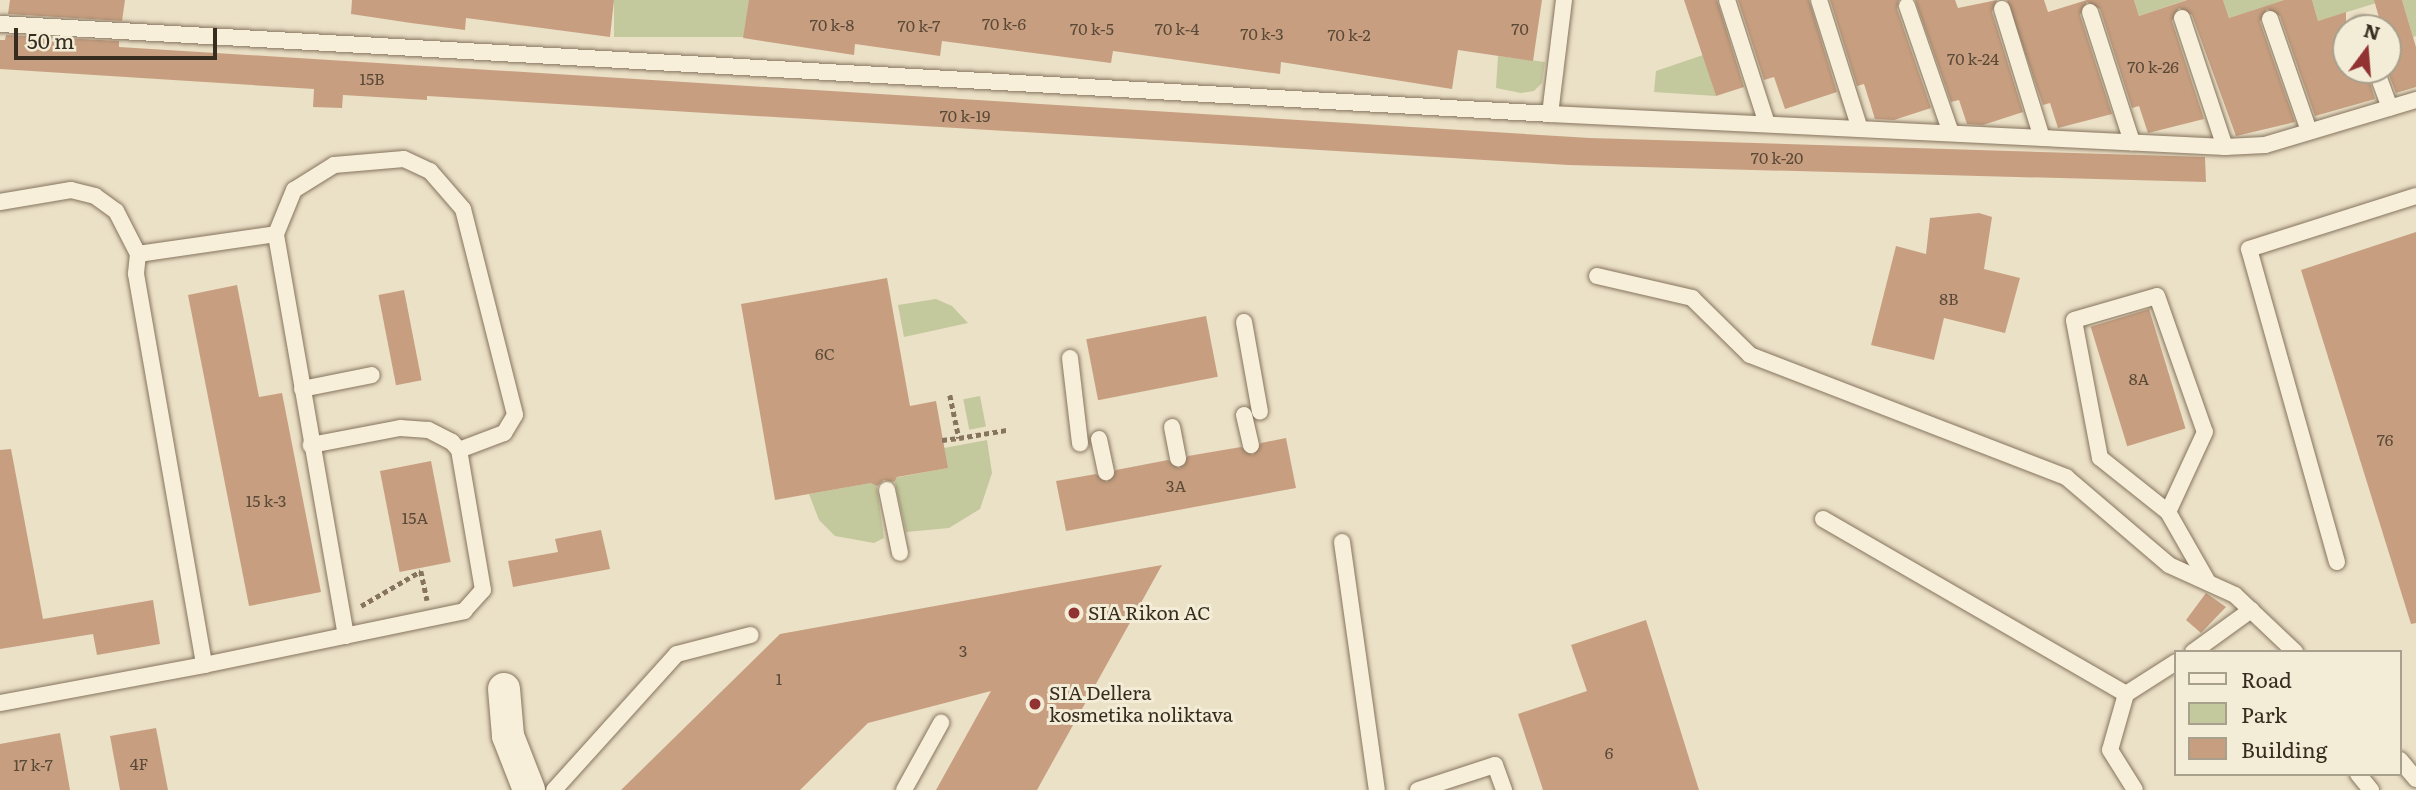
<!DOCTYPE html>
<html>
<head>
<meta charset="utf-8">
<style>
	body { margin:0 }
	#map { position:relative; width:2416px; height:790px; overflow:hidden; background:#ebe1c7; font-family:Literata,serif }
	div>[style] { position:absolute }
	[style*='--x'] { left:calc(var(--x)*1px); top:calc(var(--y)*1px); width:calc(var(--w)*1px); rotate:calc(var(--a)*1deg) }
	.green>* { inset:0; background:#c3c99c; transform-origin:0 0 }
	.building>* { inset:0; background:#c79f80; transform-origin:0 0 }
	.path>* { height:4.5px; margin-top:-2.25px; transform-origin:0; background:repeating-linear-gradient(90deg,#86745e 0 5px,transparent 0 8.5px) }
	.roads { filter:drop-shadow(0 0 2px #86745e) drop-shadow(0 0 2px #86745e) }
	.lane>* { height:16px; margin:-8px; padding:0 8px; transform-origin:8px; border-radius:8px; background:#f7efda }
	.street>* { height:32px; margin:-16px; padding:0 16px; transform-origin:16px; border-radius:16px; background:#f7efda }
	.dots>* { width:19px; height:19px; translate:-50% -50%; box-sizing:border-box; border:4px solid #f3ecd6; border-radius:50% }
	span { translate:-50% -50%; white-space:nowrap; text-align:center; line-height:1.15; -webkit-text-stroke:6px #f3ecd6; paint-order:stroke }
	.number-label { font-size:16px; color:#5b4938 }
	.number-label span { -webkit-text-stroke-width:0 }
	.poi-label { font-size:19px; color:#372c20 }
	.left { translate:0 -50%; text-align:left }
	.legend { position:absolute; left:2174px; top:650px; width:228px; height:126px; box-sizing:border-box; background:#f3ecd6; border:2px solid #a89f8d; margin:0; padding:9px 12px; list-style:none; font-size:21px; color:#372c20 }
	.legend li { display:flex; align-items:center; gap:14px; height:35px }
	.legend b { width:35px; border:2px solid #a89f8d }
	.north { position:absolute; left:2332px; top:14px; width:70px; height:70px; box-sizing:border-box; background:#f3ecd6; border:2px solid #a89f8d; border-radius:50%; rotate:16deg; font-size:19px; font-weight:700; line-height:28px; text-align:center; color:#372c20 }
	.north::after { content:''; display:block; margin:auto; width:24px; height:32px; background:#913332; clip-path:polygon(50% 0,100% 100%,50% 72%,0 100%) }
	.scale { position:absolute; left:14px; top:28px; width:203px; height:32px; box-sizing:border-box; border:4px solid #372c20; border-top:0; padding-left:9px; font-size:21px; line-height:24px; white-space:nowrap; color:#372c20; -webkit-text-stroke:5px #f3ecd6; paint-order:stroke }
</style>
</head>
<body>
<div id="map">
	<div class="green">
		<div style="left:614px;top:0;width:135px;height:37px"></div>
		<div style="clip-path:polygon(2134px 0,2186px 0,2139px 16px)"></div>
		<div style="clip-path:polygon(2223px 0,2284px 0,2229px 18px)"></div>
		<div style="clip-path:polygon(2312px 0,2386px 0,2318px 21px)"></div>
		<div style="clip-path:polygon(2402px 0,2416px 0,2416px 36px,2413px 37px)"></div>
		<div style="clip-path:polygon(1703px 55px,1716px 96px,1654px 92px,1656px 71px)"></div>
		<div style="clip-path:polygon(1498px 56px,1545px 62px,1542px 83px,1534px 91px,1521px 93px,1496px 88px)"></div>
		<div style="clip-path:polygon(936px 299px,952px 306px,968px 323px,904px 337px,898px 305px)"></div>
		<div style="left:980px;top:396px;width:31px;height:17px;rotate:79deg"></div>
		<div style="clip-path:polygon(987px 440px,992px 473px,980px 509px,949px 528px,906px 532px,894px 478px,947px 468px,944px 448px)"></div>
		<div style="clip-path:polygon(876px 482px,884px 538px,874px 543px,835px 536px,819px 520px,809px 494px)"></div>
	</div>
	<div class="building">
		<div style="clip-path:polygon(10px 0,125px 0,122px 21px,8px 14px)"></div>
		<div style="clip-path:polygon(352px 0,614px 0,610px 37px,466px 18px,465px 30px,411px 23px,351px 14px)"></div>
		<div style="clip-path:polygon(749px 0,1542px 0,1533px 61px,1458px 50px,1452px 89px,1281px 62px,1280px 74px,1113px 51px,1111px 63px,942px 41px,940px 56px,855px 44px,854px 55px,743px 38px)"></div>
		<div style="clip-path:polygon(1684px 0,1717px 0,1744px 87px,1716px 96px)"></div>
		<div style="clip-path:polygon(1738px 0,1809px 0,1837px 92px,1785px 109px,1774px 77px,1764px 80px)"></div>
		<div style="clip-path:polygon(1830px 0,1899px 0,1897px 9px,1931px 108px,1894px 120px,1875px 119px,1864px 84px,1857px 86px)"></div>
		<div style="clip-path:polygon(1915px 0,1955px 0,1958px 8px,1997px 0,1992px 12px,2023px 112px,1983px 125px,1967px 124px,1959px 100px,1951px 102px)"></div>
		<div style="clip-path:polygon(2007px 0,2044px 0,2048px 12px,2087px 0,2134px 0,2139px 16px,2187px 0,2223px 0,2229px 18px,2284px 0,2312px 0,2318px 21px,2346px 12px,2346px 70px,2366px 70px,2375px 99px,2315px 116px,2280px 16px,2267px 9px,2260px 22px,2295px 122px,2236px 136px,2192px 15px,2179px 8px,2172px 21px,2204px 119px,2148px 133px,2139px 106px,2132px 108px,2100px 9px,2087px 2px,2080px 15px,2112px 114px,2058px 128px,2050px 103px,2043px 105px)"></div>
		<div style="clip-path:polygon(2374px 0,2402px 0,2416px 47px,2416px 87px,2396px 93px,2387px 70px,2388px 28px,2382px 28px)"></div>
		<div style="clip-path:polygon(6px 35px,119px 41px,119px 47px,1590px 138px,2205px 157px,2206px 182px,1568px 165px,427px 96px,427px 100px,343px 95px,342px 108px,313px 107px,314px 89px,0 69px,0 40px,5px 40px)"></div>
		<div style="clip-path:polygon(1979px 213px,1992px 217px,1984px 269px,2020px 278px,2005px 333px,1944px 318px,1934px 360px,1871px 345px,1896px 246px,1926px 254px,1930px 218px)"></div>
		<div style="clip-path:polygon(2416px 232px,2416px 623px,2411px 624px,2301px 270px)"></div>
		<div style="clip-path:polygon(887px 278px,910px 406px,936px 401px,948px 468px,897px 477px,894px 482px,884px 480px,877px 486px,871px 483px,775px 500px,741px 304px)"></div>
		<div style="clip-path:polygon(237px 285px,259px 397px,282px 393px,321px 592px,249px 606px,188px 295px)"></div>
		<div style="left:404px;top:290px;width:92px;height:26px;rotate:79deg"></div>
		<div style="left:2149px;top:309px;width:125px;height:61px;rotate:73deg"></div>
		<div style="left:1206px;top:316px;width:62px;height:122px;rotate:79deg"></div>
		<div style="clip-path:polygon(1286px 438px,1296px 488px,1066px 531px,1056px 481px,1096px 474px,1107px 482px,1116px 470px,1168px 460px,1179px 468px,1188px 456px,1241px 447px,1253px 455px,1261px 443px)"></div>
		<div style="clip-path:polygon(11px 449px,43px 619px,153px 600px,160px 644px,97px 655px,93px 634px,0 649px,0 450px)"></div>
		<div style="left:431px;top:461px;width:103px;height:52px;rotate:79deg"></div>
		<div style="clip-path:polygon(601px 530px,610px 569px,513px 587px,508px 561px,558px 552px,555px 539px)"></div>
		<div style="clip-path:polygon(1162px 565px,1037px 790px,936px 790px,991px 691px,868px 723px,800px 790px,621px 790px,780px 634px)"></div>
		<div style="clip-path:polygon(2206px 593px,2226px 607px,2201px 633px,2186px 620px)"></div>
		<div style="clip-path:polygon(1646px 620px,1699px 790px,1543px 790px,1518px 714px,1587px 691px,1571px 645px)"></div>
		<div style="clip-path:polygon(156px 728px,168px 790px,120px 790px,110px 736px)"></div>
		<div style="clip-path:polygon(60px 733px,70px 790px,0 790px,0 744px)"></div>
	</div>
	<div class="path">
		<div style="--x:950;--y:395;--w:44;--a:78.2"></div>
		<div style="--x:959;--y:438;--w:49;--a:-9.5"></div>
		<div style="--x:942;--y:440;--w:17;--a:-7"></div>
		<div style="--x:361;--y:606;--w:69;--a:-30.3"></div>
		<div style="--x:421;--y:571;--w:30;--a:78"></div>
	</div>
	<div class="roads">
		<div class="lane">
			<div style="--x:1727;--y:0;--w:130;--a:72.1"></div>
			<div style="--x:1819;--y:0;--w:135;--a:72.4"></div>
			<div style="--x:1907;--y:6;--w:134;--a:70.9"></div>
			<div style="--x:2002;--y:9;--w:135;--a:72.8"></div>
			<div style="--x:2090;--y:12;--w:137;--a:72.1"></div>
			<div style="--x:2182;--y:18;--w:136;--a:71.6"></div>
			<div style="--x:2270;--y:19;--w:119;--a:70.8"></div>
			<div style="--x:0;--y:24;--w:1553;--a:3.32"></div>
			<div style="--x:1550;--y:114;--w:676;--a:2.8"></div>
			<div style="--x:2225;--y:147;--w:40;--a:-2.9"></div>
			<div style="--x:2265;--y:145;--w:158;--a:-16.6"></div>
			<div style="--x:2360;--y:25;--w:3;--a:72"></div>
			<div style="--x:2376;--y:70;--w:40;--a:69.8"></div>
			<div style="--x:1550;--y:114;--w:115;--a:-83"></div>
			<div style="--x:0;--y:202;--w:72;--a:-9.6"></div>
			<div style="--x:71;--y:190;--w:25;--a:14"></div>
			<div style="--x:95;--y:196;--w:26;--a:36"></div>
			<div style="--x:116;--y:211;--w:48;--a:62.9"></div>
			<div style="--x:138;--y:254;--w:20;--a:96"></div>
			<div style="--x:136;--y:274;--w:397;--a:80.1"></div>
			<div style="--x:204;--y:665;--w:208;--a:169.4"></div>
			<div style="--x:138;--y:254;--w:139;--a:-8.2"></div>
			<div style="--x:1597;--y:276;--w:98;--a:13"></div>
			<div style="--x:1692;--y:298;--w:81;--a:44.5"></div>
			<div style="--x:1750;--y:355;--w:339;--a:21.1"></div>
			<div style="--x:2066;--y:477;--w:135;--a:40.5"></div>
			<div style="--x:2169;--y:565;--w:72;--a:24.4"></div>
			<div style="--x:2235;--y:595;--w:83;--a:43.5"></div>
			<div style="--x:1244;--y:322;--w:91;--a:79.9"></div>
			<div style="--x:1070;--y:358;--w:86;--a:83.3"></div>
			<div style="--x:302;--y:389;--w:71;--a:-11.3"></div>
			<div style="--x:1244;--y:415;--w:31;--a:77"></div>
			<div style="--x:1172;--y:427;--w:32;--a:79"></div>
			<div style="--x:1099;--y:439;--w:34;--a:78"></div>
			<div style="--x:887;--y:490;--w:64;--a:78.3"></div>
			<div style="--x:2168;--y:512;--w:87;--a:-141.5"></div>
			<div style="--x:2100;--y:458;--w:140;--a:-100.7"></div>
			<div style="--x:2074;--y:320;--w:86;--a:-16.1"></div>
			<div style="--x:2157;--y:296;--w:144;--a:70.6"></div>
			<div style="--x:2205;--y:432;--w:88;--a:114.8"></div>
			<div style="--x:2168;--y:512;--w:81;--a:60.3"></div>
			<div style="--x:1823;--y:519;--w:350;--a:30"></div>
			<div style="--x:2126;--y:694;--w:59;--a:-32.6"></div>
			<div style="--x:1342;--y:542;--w:250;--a:82"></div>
			<div style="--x:2337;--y:562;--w:325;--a:-105.7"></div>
			<div style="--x:2249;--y:249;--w:175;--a:-17.6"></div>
			<div style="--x:346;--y:636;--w:408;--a:-99.9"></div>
			<div style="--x:276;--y:234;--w:48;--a:-67.8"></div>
			<div style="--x:294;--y:190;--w:47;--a:-32"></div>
			<div style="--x:334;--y:165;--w:70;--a:-4.9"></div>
			<div style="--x:404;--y:159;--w:29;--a:25"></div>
			<div style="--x:430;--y:171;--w:50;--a:49"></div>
			<div style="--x:463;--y:209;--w:212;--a:75.8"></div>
			<div style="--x:515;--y:415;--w:21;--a:121"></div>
			<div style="--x:504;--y:433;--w:48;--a:159.3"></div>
			<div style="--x:2193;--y:652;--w:72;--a:-35.9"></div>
			<div style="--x:204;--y:665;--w:266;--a:-11.7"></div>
			<div style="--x:464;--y:611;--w:28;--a:-48"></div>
			<div style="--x:483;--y:590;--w:142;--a:-99.7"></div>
			<div style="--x:459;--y:450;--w:11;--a:-131"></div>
			<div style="--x:452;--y:442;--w:27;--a:-153"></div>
			<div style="--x:428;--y:430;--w:28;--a:-176"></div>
			<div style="--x:400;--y:428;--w:91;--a:169.2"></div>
			<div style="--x:2126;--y:694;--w:58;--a:105.9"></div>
			<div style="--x:2110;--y:750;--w:47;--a:58"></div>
			<div style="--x:2400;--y:760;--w:25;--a:50"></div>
			<div style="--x:2358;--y:774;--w:21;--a:51"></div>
			<div style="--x:554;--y:790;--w:183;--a:-47.9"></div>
			<div style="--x:677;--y:654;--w:76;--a:-14.4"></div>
			<div style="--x:904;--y:790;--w:77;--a:-61.1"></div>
			<div style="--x:1418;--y:790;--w:81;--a:-18"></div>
			<div style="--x:1495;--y:765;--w:27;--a:70"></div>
		</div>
		<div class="street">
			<div style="--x:504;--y:689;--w:47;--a:85.1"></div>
			<div style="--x:508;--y:736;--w:58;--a:68.7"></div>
		</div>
	</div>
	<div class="dots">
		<div style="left:1074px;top:613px;background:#913332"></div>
		<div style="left:1035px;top:704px;background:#913332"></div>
	</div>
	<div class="number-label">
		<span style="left:1004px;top:23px">70 k-6</span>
		<span style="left:832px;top:24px">70 k-8</span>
		<span style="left:919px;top:25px">70 k-7</span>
		<span style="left:1092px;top:28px">70 k-5</span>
		<span style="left:1177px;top:28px">70 k-4</span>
		<span style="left:1520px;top:28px">70</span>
		<span style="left:1262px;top:33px">70 k-3</span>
		<span style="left:1349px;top:34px">70 k-2</span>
		<span style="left:1973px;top:58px">70 k-24</span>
		<span style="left:2153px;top:66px">70 k-26</span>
		<span style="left:372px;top:78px">15B</span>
		<span style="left:965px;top:115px">70 k-19</span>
		<span style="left:1777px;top:157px">70 k-20</span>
		<span style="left:1949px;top:298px">8B</span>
		<span style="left:825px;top:353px">6C</span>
		<span style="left:2139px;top:378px">8A</span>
		<span style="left:2385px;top:439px">76</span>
		<span style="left:1176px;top:485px">3A</span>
		<span style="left:266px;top:500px">15 k-3</span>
		<span style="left:415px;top:517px">15A</span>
		<span style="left:963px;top:650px">3</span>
		<span style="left:779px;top:678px">1</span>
		<span style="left:1609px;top:752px">6</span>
		<span style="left:139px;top:763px">4F</span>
		<span style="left:33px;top:764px">17 k-7</span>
	</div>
	<div class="poi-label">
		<span class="left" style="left:1088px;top:613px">SIA Rikon AC</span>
		<span class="left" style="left:1049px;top:704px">SIA Dellera<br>kosmetika noliktava</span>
	</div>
	<ul class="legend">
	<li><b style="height:9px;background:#f7efda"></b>Road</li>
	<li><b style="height:19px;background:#c3c99c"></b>Park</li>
	<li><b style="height:19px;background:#c79f80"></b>Building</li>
	</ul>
	<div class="north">N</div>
	<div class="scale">50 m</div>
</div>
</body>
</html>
